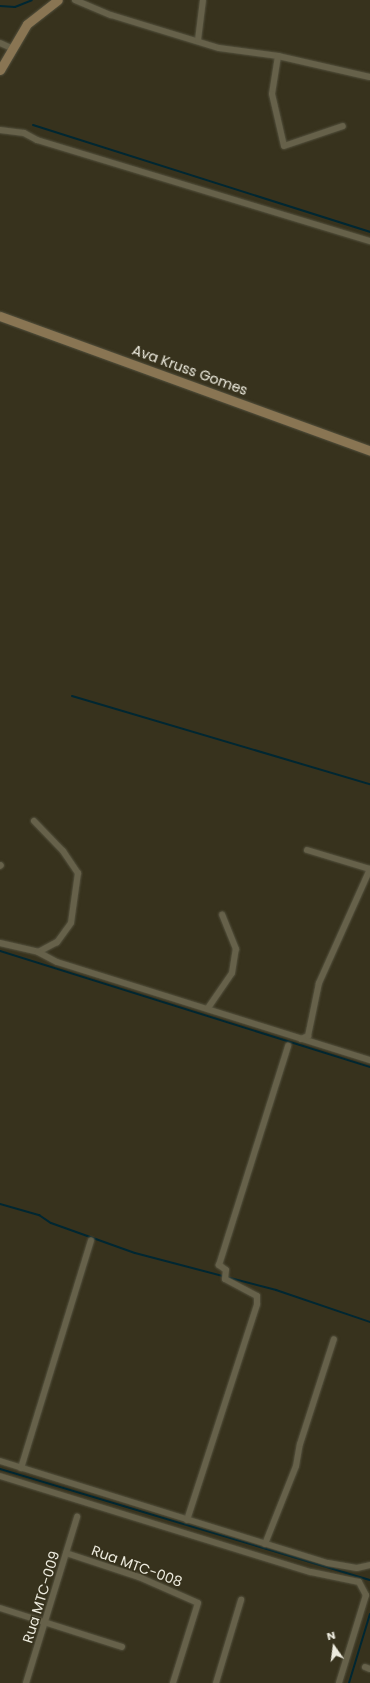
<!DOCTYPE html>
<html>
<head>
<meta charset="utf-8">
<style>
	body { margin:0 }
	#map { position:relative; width:370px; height:1683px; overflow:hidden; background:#37321d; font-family:Poppins,sans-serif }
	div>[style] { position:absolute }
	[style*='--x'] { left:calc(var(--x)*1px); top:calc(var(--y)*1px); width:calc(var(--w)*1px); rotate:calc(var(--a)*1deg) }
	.stream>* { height:2px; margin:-1px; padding:0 1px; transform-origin:1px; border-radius:1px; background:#002732 }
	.roads { filter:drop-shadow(0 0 1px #54513e) drop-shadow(0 0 1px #54513e) }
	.street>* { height:6px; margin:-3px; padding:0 3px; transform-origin:3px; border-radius:3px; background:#66614a }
	.secondary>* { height:9px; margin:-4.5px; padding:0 4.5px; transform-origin:4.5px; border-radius:4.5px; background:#897553 }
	span { translate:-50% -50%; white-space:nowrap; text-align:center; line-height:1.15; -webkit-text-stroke:3px #37321d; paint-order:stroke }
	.street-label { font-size:14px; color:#eeecdf }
	.north { position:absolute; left:314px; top:1627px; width:40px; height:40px; -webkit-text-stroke:3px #37321d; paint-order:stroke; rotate:346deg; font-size:11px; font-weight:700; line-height:16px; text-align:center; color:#eeecdf }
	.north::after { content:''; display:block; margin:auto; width:14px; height:18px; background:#eeecdf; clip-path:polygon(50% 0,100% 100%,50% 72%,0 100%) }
</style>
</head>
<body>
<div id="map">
	<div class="stream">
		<div style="--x:0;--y:6;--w:15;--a:4"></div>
		<div style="--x:15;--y:7;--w:18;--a:-22"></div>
		<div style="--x:33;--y:125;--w:354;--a:17.6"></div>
		<div style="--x:72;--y:696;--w:311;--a:16.5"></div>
		<div style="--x:0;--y:951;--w:388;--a:17.4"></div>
		<div style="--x:0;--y:1204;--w:41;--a:15.8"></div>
		<div style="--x:39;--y:1215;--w:14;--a:34"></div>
		<div style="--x:51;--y:1223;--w:89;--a:19.7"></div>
		<div style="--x:135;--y:1253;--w:146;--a:14.7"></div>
		<div style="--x:276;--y:1290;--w:99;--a:18.8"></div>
		<div style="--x:0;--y:1469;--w:386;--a:16.7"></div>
		<div style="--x:349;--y:1683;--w:72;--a:-73.1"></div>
	</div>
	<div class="roads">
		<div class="street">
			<div style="--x:75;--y:0;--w:39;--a:23"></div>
			<div style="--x:111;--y:15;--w:113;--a:17"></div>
			<div style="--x:219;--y:48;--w:60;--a:7.7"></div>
			<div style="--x:278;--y:56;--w:94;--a:12.9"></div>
			<div style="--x:198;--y:40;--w:40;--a:-82.9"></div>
			<div style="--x:0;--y:43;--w:12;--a:24"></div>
			<div style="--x:278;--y:56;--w:38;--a:99"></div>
			<div style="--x:272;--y:94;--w:53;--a:77"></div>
			<div style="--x:284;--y:146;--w:62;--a:-18.7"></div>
			<div style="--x:0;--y:130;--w:24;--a:7"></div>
			<div style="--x:24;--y:133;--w:15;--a:28"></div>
			<div style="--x:37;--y:140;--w:348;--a:16.9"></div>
			<div style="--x:34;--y:821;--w:42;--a:46"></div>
			<div style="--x:63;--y:851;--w:27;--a:56"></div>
			<div style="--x:78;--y:873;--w:50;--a:98"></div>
			<div style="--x:71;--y:923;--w:24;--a:126"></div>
			<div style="--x:57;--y:942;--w:21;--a:152"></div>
			<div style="--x:307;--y:850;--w:66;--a:16.8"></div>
			<div style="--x:0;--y:866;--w:1;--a:-45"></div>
			<div style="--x:0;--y:943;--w:39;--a:13"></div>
			<div style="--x:38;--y:952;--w:21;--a:28"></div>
			<div style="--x:57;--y:962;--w:328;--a:17.4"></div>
			<div style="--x:208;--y:1008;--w:42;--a:-55.6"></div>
			<div style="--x:232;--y:973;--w:24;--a:-81"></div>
			<div style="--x:236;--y:949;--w:37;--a:-112"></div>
			<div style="--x:301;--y:1039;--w:8;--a:-23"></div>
			<div style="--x:308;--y:1036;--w:54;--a:-78.3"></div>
			<div style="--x:319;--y:983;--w:125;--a:-65.9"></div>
			<div style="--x:0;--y:1461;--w:343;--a:17.3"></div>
			<div style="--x:328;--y:1563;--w:29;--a:10"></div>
			<div style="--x:357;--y:1568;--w:13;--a:-13"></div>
			<div style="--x:21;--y:1468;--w:238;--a:-72.9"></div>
			<div style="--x:0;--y:1476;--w:325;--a:17.2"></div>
			<div style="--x:311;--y:1572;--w:49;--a:11.8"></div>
			<div style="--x:359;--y:1582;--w:15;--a:62"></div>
			<div style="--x:366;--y:1595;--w:92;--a:107.1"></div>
			<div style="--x:187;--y:1520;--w:227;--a:-72"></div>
			<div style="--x:257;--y:1304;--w:8;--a:-90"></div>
			<div style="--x:257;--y:1296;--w:36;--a:-152"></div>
			<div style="--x:225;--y:1279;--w:9;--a:-84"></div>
			<div style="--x:226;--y:1270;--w:9;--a:-144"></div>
			<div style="--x:219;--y:1265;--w:230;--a:-72.5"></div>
			<div style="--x:265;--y:1544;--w:84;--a:-68.3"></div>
			<div style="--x:296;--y:1466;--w:22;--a:-80"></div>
			<div style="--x:300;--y:1444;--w:110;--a:-72.1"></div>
			<div style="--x:66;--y:1553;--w:77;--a:18.2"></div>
			<div style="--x:139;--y:1577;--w:64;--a:23.8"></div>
			<div style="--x:198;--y:1603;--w:84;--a:107.4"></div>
			<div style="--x:0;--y:1608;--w:128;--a:17.7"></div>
			<div style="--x:365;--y:1667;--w:5;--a:22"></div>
			<div style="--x:26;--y:1683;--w:174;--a:-72.9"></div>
			<div style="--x:216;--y:1683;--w:87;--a:-73.2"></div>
		</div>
		<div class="secondary">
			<div style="--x:0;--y:70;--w:53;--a:-59.6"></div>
			<div style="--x:27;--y:24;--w:39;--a:-38"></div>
			<div style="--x:0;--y:316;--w:394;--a:20"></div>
		</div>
	</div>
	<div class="street-label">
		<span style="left:190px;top:370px;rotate:20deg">Ava Kruss Gomes</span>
		<span style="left:137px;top:1566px;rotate:20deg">Rua MTC-008</span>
		<span style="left:41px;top:1597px;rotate:-73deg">Rua MTC-009</span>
	</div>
	<div class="north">N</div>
</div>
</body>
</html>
